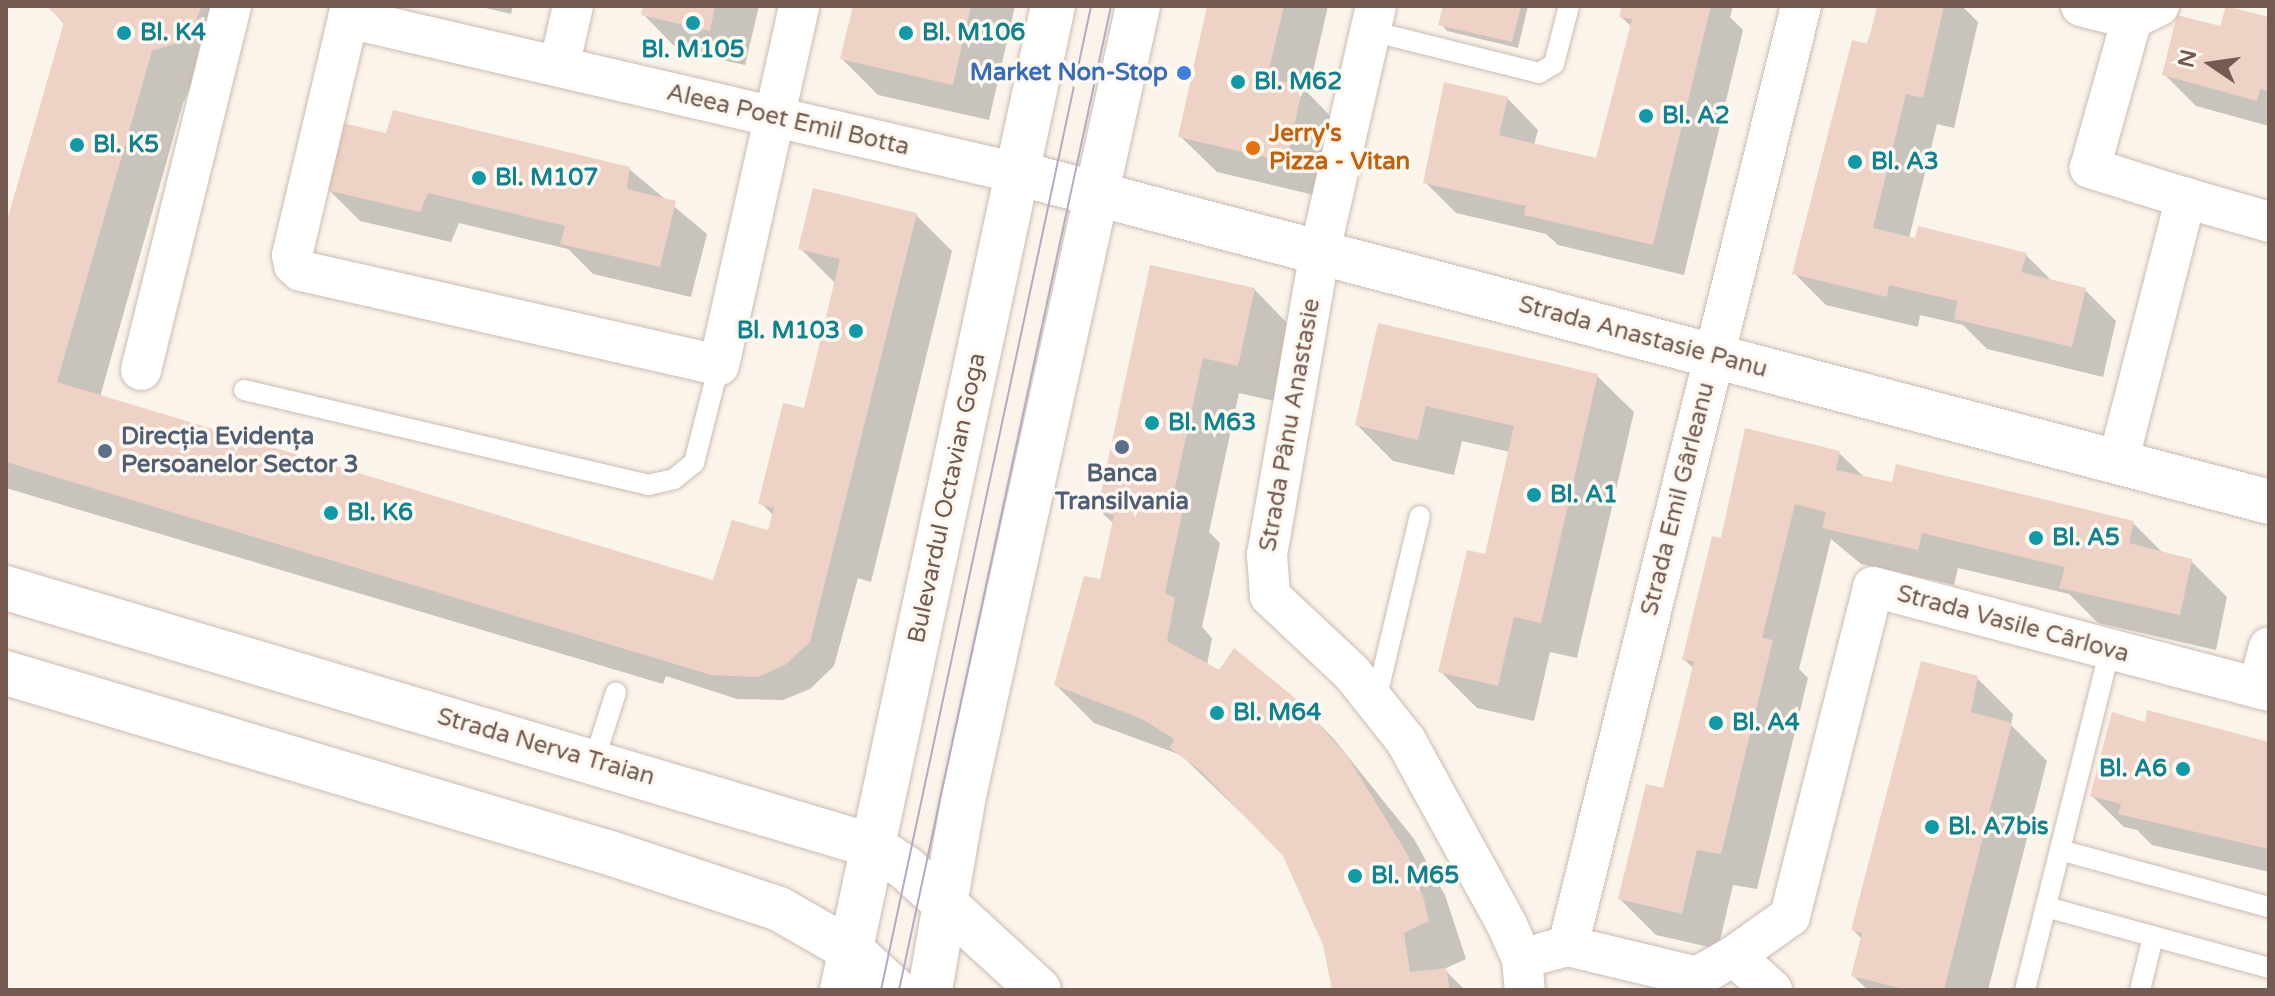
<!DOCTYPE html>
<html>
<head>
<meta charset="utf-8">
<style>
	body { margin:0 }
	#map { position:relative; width:2275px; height:996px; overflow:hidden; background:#fbf4eb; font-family:"Varela Round",sans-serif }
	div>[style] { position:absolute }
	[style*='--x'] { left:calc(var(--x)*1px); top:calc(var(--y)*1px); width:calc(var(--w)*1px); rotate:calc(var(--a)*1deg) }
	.shadow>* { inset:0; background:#0003 }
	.building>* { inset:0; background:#eed2c5 }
	.roads { filter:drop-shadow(0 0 2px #cdbbb1) drop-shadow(0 0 2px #cdbbb1) }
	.lane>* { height:20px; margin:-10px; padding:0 10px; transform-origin:10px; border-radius:10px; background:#fff }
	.street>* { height:40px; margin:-20px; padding:0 20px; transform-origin:20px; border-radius:20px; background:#fff }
	.secondary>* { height:44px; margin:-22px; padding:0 22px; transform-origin:22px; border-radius:22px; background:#fff }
	.tram>* { height:2px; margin:-1px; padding:0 1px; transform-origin:1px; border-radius:1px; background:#b6a9c5 }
	.dots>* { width:22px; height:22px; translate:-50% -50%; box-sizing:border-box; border:4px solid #fef8f1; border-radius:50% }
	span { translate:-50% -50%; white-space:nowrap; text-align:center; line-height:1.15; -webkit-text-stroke:7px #fef8f1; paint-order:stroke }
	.culture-label { font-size:24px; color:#0d838f; font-weight:700 }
	.left { translate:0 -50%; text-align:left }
	.right { translate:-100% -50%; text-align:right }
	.shop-label { font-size:24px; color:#366cbe; font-weight:700 }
	.street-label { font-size:24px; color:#745a50 }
	.food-label { font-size:24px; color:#c56008; font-weight:700 }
	.service-label { font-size:24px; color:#4e5e75; font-weight:700 }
	.frame { position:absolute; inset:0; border:8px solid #745a50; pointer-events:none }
	.north { position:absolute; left:2171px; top:24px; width:80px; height:80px; -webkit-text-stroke:6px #fef8f1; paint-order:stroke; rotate:283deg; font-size:22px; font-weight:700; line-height:32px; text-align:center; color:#745a50 }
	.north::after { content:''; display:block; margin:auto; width:28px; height:36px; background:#745a50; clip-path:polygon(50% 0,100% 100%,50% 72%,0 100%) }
</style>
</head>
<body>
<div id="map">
	<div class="shadow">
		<div style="clip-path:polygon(48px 6px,236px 6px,215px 81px,190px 88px,183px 103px,100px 397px,714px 582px,775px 533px,774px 516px,761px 503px,806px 410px,836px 284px,800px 248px,916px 215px,952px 251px,871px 582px,858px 578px,834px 666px,810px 689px,783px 700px,737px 699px,666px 676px,663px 684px,6px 488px,6px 236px,65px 25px)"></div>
		<div style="clip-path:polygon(477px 6px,513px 6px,511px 14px)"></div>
		<div style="clip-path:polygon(645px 6px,759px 6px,745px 65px,679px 51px,643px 14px)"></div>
		<div style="clip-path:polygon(855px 6px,1015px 6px,989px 120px,878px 95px,842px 59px)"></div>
		<div style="clip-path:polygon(1209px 6px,1328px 6px,1308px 93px,1338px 124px,1322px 197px,1217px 172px,1180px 136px)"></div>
		<div style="clip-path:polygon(1445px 6px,1528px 6px,1518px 48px,1447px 31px,1441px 24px)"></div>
		<div style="clip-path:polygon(1624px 6px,1733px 6px,1730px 17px,1743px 30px,1684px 275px,1558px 245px,1546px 234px,1456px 213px,1425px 182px,1507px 98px,1538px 130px,1534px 145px,1598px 161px,1632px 27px,1621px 17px)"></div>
		<div style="clip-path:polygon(1879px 6px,1962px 6px,1978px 22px,1954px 128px,1937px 124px,1909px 238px,2026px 255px,2053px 282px,2085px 290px,2116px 321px,2103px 377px,1987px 349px,1963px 325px,1920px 315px,1918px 327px,1826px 305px,1795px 274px)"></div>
		<div style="clip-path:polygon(2269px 19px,2269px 126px,2196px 106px,2164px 74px,2221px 29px)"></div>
		<div style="clip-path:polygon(387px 136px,629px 169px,707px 234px,691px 297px,593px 274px,568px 249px,459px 223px,451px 242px,360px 221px,328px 189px)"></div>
		<div style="clip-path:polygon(1151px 268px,1254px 289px,1290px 326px,1274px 401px,1239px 393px,1209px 532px,1220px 543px,1202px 627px,1212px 638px,1207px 665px,1294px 699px,1333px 738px,1414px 839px,1445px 895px,1466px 959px,1444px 969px,1465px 990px,1334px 990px,1325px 944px,1285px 855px,1181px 755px,1094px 723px,1056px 685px,1108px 584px,1114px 524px,1099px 510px)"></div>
		<div style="clip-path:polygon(1380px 326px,1597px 376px,1634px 412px,1577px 658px,1550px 652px,1534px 721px,1477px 708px,1441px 672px,1486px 556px,1510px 452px,1462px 441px,1454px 475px,1393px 461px,1357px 425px)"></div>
		<div style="clip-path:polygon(1839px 453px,1865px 478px,2133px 523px,2164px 554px,2191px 561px,2227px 597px,2216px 650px,2098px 623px,2069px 594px,1958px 568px,1954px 585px,1861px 564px,1831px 539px,1799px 669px,1808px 678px,1757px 889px,1733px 885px,1718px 949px,1656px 935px,1620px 899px,1665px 790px,1694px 669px,1684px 659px,1722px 541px)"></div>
		<div style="clip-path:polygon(1977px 678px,2013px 714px,2011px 725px,2047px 761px,1988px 990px,1868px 990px,1853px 976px,1862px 939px,1853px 930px)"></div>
		<div style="clip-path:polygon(2269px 744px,2269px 872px,2152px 845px,2137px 830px,2124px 827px,2092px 796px)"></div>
	</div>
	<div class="building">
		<div style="clip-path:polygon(46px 6px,202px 6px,194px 25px,177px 43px,152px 51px,57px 382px,713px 580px,732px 520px,768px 530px,774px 508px,758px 504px,783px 403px,804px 408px,840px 259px,798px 249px,813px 188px,917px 213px,810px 642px,785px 665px,758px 677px,711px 675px,6px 462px,6px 224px,64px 22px)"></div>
		<div style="clip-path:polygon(643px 6px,715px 6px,710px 31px,641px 15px)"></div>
		<div style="clip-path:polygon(853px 6px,971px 6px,953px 85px,840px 59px)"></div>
		<div style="clip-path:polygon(1207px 6px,1284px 6px,1267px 78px,1303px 86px,1286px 162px,1178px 137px)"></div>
		<div style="clip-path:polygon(1443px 6px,1521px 6px,1512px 42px,1438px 25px)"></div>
		<div style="clip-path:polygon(1622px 6px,1711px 6px,1653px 245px,1524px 215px,1526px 206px,1423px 183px,1444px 82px,1508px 97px,1499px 135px,1596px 158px,1632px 19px,1619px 17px)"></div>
		<div style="clip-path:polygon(1877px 6px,1944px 6px,1923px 98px,1906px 94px,1873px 228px,1915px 238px,1918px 226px,2027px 253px,2021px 272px,2086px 288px,2072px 347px,1954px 319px,1957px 301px,1889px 285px,1887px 297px,1792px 274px,1852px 40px,1868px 44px)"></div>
		<div style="clip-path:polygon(2226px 6px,2269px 17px,2269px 91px,2260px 89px,2257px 101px,2162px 75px,2177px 15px,2220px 26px)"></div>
		<div style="clip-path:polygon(393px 110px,630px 167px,627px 189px,676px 201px,660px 267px,560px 244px,565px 226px,428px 193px,420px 212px,326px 190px,342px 123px,386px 133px)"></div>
		<div style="clip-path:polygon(1150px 265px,1255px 288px,1238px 366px,1203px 358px,1172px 502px,1184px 505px,1165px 593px,1175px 598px,1167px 641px,1219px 670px,1234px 648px,1295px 698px,1347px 756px,1408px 855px,1424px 900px,1429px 921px,1404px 933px,1410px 972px,1446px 968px,1450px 990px,1332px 990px,1323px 945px,1283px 856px,1201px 771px,1170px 748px,1174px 739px,1142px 719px,1054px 685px,1084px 576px,1100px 579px,1114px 515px,1097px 511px)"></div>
		<div style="clip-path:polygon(1378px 323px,1598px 374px,1541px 623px,1514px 617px,1498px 686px,1438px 672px,1467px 550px,1485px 554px,1514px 426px,1426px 406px,1418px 440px,1355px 425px)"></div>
		<div style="clip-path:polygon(1745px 428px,1840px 451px,1836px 470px,1892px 482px,1896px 464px,2134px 521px,2129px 543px,2192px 559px,2180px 615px,2059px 588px,2065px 567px,1922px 533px,1918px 550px,1822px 528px,1826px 512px,1795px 504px,1762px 638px,1773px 640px,1721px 854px,1697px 850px,1682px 914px,1618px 899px,1646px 784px,1663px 788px,1694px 661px,1682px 660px,1712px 536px,1721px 538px)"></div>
		<div style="clip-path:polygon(1921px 661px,1978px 676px,1971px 712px,2012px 723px,1944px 990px,1908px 990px,1851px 976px,1862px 933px,1851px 930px)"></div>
		<div style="clip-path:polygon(2147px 710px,2269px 742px,2269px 849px,2118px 814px,2121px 804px,2090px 796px,2112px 712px,2145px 722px)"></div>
	</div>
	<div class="roads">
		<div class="lane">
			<div style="--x:1371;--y:31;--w:173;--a:14"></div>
			<div style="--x:1539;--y:73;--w:17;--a:-31"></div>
			<div style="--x:1554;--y:64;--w:60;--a:-75.5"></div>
			<div style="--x:244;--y:390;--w:415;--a:13.2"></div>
			<div style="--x:648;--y:485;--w:27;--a:-13"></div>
			<div style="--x:674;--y:479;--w:26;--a:-39"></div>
			<div style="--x:694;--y:463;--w:101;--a:-75.7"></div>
			<div style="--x:1376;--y:700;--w:189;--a:-76.6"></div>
			<div style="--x:594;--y:761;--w:72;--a:-72.3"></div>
			<div style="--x:2060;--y:850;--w:217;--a:15.3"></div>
			<div style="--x:2046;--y:907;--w:231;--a:15.3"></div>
			<div style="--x:2025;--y:990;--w:350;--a:-76"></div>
			<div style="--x:2140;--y:990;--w:55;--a:-76.2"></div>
		</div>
		<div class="street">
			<div style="--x:351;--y:6;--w:256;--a:103.3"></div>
			<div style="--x:292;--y:255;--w:10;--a:79"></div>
			<div style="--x:294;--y:265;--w:9;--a:41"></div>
			<div style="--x:301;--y:271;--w:428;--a:12.7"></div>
			<div style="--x:719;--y:365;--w:368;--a:-77.4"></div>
			<div style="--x:1376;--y:6;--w:251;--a:102.9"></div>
			<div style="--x:1320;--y:251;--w:308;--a:99.9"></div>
			<div style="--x:1267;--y:554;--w:42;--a:85.9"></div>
			<div style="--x:1270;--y:596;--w:112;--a:43.2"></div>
			<div style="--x:1352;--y:673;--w:87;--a:51.5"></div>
			<div style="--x:1406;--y:741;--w:210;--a:61.2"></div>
			<div style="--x:1507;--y:925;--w:36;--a:66"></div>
			<div style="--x:1522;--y:958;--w:32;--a:85"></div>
			<div style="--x:2081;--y:6;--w:53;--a:14.3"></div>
			<div style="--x:2132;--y:19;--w:30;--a:-26"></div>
			<div style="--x:348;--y:18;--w:687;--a:13.04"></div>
			<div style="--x:559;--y:67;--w:63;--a:-77.1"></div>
			<div style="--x:2186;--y:198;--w:86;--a:16.1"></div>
			<div style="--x:141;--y:370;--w:375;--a:-76.1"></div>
			<div style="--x:2118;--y:462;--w:273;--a:-75.6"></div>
			<div style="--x:2186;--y:198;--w:101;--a:-162.6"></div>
			<div style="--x:2090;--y:168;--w:155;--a:-74.3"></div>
			<div style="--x:2258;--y:688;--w:42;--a:-75"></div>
			<div style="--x:1568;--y:946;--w:968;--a:-76.08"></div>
			<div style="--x:1542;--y:953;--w:27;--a:-15"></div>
			<div style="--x:1568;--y:946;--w:133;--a:13.5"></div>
			<div style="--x:1697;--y:977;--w:43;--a:-29.6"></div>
			<div style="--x:1734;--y:956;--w:51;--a:41.8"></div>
			<div style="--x:1734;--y:956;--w:69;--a:-35.5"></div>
			<div style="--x:1790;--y:916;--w:339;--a:-75.8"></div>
			<div style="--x:1873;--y:587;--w:409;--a:14.7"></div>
		</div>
		<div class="secondary">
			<div style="--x:1017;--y:173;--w:1295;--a:14.72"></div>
			<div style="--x:6;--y:588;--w:905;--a:16.57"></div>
			<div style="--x:873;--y:846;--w:40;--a:34"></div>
			<div style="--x:906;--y:868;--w:180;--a:42.5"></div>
			<div style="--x:6;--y:673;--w:633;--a:16.6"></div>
			<div style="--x:613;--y:854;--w:175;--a:18.3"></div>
			<div style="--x:779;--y:909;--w:83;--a:29.7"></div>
			<div style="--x:851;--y:950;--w:59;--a:42.3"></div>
			<div style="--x:842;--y:990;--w:1006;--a:-77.9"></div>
			<div style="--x:930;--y:990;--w:193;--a:-80.1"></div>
			<div style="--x:963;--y:800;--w:813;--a:-77.57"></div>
		</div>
	</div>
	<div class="tram">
		<div style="--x:881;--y:990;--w:1006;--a:-77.95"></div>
		<div style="--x:899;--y:990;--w:1007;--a:-77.84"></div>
	</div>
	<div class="dots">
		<div style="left:693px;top:23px;background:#0f9aa8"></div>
		<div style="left:124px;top:33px;background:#0f9aa8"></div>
		<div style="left:906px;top:33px;background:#0f9aa8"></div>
		<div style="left:1184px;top:73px;background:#3f7fe0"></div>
		<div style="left:1238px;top:82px;background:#0f9aa8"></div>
		<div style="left:1646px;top:116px;background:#0f9aa8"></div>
		<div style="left:77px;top:145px;background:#0f9aa8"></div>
		<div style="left:1253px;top:148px;background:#e8710a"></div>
		<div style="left:1855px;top:162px;background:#0f9aa8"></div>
		<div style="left:479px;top:178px;background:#0f9aa8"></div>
		<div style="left:856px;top:331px;background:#0f9aa8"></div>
		<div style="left:1152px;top:423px;background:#0f9aa8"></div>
		<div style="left:1122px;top:447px;background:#5c6f8a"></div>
		<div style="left:105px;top:451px;background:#5c6f8a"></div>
		<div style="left:1534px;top:495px;background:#0f9aa8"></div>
		<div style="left:331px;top:513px;background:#0f9aa8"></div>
		<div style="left:2036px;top:538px;background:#0f9aa8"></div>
		<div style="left:1217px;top:713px;background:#0f9aa8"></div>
		<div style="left:1716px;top:723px;background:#0f9aa8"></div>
		<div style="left:2183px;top:769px;background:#0f9aa8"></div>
		<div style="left:1932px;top:827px;background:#0f9aa8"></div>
		<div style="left:1355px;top:876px;background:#0f9aa8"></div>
	</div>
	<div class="culture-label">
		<span class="left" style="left:140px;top:33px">Bl. K4</span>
		<span class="left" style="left:922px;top:33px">Bl. M106</span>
		<span style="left:693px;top:50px">Bl. M105</span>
		<span class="left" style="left:1254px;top:82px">Bl. M62</span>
		<span class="left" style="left:1662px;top:116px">Bl. A2</span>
		<span class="left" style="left:93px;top:145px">Bl. K5</span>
		<span class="left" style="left:1871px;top:162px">Bl. A3</span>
		<span class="left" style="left:495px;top:178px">Bl. M107</span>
		<span class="right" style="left:840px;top:331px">Bl. M103</span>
		<span class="left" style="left:1168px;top:423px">Bl. M63</span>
		<span class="left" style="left:1550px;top:495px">Bl. A1</span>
		<span class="left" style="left:347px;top:513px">Bl. K6</span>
		<span class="left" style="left:2052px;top:538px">Bl. A5</span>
		<span class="left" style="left:1233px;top:713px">Bl. M64</span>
		<span class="left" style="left:1732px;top:723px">Bl. A4</span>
		<span class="right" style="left:2167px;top:769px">Bl. A6</span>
		<span class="left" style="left:1948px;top:827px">Bl. A7bis</span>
		<span class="left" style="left:1371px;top:876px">Bl. M65</span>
	</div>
	<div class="shop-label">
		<span class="right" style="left:1168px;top:73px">Market Non-Stop</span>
	</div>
	<div class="street-label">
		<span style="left:788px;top:120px;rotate:13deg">Aleea Poet Emil Botta</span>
		<span style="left:1643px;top:337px;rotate:15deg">Strada Anastasie Panu</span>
		<span style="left:1290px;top:425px;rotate:-80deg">Strada Pânu Anastasie</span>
		<span style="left:947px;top:498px;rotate:-78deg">Bulevardul Octavian Goga</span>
		<span style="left:1678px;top:499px;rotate:-76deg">Strada Emil Gârleanu</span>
		<span style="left:2013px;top:624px;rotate:15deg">Strada Vasile Cârlova</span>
		<span style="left:546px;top:747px;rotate:16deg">Strada Nerva Traian</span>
	</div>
	<div class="food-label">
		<span class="left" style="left:1269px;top:148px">Jerry's<br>Pizza - Vitan</span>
	</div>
	<div class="service-label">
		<span class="left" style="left:121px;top:451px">Direcția Evidența<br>Persoanelor Sector 3</span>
		<span style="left:1122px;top:488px">Banca<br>Transilvania</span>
	</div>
	<div class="frame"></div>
	<div class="north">N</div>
</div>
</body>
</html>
